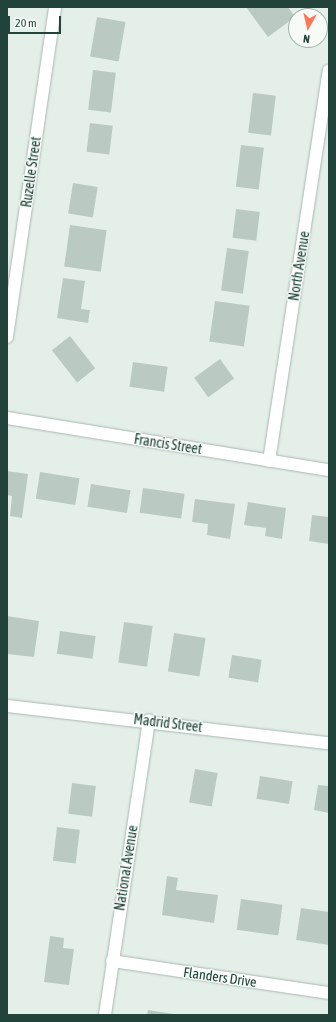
<!DOCTYPE html>
<html>
<head>
<meta charset="utf-8">
<style>
	body { margin:0 }
	#map { position:relative; width:336px; height:1022px; overflow:hidden; background:#e5efea; font-family:"Asap Condensed",sans-serif }
	div>[style] { position:absolute }
	[style*='--x'] { left:calc(var(--x)*1px); top:calc(var(--y)*1px); width:calc(var(--w)*1px); rotate:calc(var(--a)*1deg) }
	.building>* { inset:0; background:#bacac3; transform-origin:0 0 }
	.roads { filter:drop-shadow(0 0 1px #a7b8b1) drop-shadow(0 0 1px #a7b8b1) }
	.minor>* { height:12px; margin:-6px; padding:0 6px; transform-origin:6px; border-radius:6px; background:#fff }
	span { translate:-50% -50%; white-space:nowrap; text-align:center; line-height:1.15; -webkit-text-stroke:3px #f6fbf8; paint-order:stroke }
	.street-label { font-size:14px; color:#224339 }
	.frame { position:absolute; inset:0; border:8px solid #224339; pointer-events:none }
	.north { position:absolute; left:288px; top:8px; width:40px; height:40px; box-sizing:border-box; background:#f6fbf8; border:1px solid #a1b1ac; border-radius:50%; rotate:188deg; font-size:11px; font-weight:700; line-height:16px; text-align:center; color:#224339 }
	.north::after { content:''; display:block; margin:auto; width:14px; height:18px; background:#fc7856; clip-path:polygon(50% 0,100% 100%,50% 72%,0 100%) }
	.scale { position:absolute; left:8px; top:16px; width:53px; height:18px; box-sizing:border-box; border:2px solid #224339; border-top:0; padding-left:5px; font-size:12px; line-height:14px; white-space:nowrap; color:#224339; -webkit-text-stroke:3px #f6fbf8; paint-order:stroke }
</style>
</head>
<body>
<div id="map">
	<div class="building">
		<div style="clip-path:polygon(246px 7px,288px 7px,295px 17px,268px 37px)"></div>
		<div style="left:97px;top:17px;width:29px;height:40px;rotate:10deg"></div>
		<div style="left:93px;top:70px;width:23px;height:40px;rotate:7deg"></div>
		<div style="left:253px;top:93px;width:23px;height:40px;rotate:7deg"></div>
		<div style="left:90px;top:123px;width:23px;height:29px;rotate:7deg"></div>
		<div style="left:241px;top:145px;width:23px;height:42px;rotate:7deg"></div>
		<div style="left:73px;top:183px;width:25px;height:31px;rotate:9deg"></div>
		<div style="left:236px;top:209px;width:24px;height:29px;rotate:7deg"></div>
		<div style="left:70px;top:225px;width:37px;height:42px;rotate:8deg"></div>
		<div style="left:227px;top:248px;width:22px;height:43px;rotate:8deg"></div>
		<div style="clip-path:polygon(63px 278px,85px 281px,81px 309px,90px 310px,88px 323px,57px 318px)"></div>
		<div style="left:215px;top:301px;width:35px;height:41px;rotate:8deg"></div>
		<div style="left:70px;top:336px;width:41px;height:23px;rotate:52deg"></div>
		<div style="left:220px;top:359px;width:24px;height:32px;rotate:54deg"></div>
		<div style="left:133px;top:362px;width:35px;height:25px;rotate:8deg"></div>
		<div style="clip-path:polygon(7px 471px,28px 474px,22px 518px,10px 516px,12px 496px,7px 495px)"></div>
		<div style="left:40px;top:472px;width:40px;height:27px;rotate:9deg"></div>
		<div style="left:91px;top:484px;width:40px;height:23px;rotate:9deg"></div>
		<div style="left:143px;top:488px;width:42px;height:25px;rotate:8deg"></div>
		<div style="clip-path:polygon(195px 499px,235px 504px,230px 539px,207px 535px,208px 524px,192px 522px)"></div>
		<div style="clip-path:polygon(248px 502px,286px 508px,282px 539px,265px 536px,266px 528px,244px 525px)"></div>
		<div style="clip-path:polygon(312px 515px,329px 517px,329px 544px,309px 541px)"></div>
		<div style="clip-path:polygon(7px 616px,39px 621px,34px 657px,7px 654px)"></div>
		<div style="left:124px;top:622px;width:29px;height:41px;rotate:8deg"></div>
		<div style="left:60px;top:631px;width:36px;height:23px;rotate:8deg"></div>
		<div style="left:174px;top:633px;width:32px;height:39px;rotate:9deg"></div>
		<div style="left:232px;top:655px;width:30px;height:23px;rotate:9deg"></div>
		<div style="left:195px;top:769px;width:23px;height:34px;rotate:10deg"></div>
		<div style="left:260px;top:776px;width:33px;height:23px;rotate:9deg"></div>
		<div style="left:72px;top:783px;width:24px;height:31px;rotate:7deg"></div>
		<div style="clip-path:polygon(318px 785px,329px 786px,329px 813px,314px 810px)"></div>
		<div style="left:57px;top:827px;width:23px;height:34px;rotate:7deg"></div>
		<div style="clip-path:polygon(167px 876px,178px 878px,176px 890px,218px 895px,214px 923px,162px 915px)"></div>
		<div style="left:241px;top:899px;width:42px;height:31px;rotate:8deg"></div>
		<div style="clip-path:polygon(301px 908px,329px 912px,329px 945px,296px 940px)"></div>
		<div style="clip-path:polygon(50px 936px,64px 938px,63px 948px,74px 949px,69px 985px,44px 982px)"></div>
		<div style="clip-path:polygon(148px 1010px,174px 1014px,174px 1015px,147px 1015px)"></div>
	</div>
	<div class="roads">
		<div class="minor">
			<div style="--x:7;--y:337;--w:333;--a:-81.7"></div>
			<div style="--x:7;--y:418;--w:326;--a:9.2"></div>
			<div style="--x:269;--y:461;--w:395;--a:-81.3"></div>
			<div style="--x:7;--y:706;--w:324;--a:6.6"></div>
			<div style="--x:112;--y:961;--w:219;--a:8.4"></div>
			<div style="--x:105;--y:1015;--w:298;--a:-81.5"></div>
		</div>
	</div>
	<div class="street-label">
		<span style="left:31px;top:172px;rotate:-82deg">Ruzelle Street</span>
		<span style="left:299px;top:266px;rotate:-81deg">North Avenue</span>
		<span style="left:168px;top:444px;rotate:9deg">Francis Street</span>
		<span style="left:168px;top:723px;rotate:7deg">Madrid Street</span>
		<span style="left:126px;top:868px;rotate:-81deg">National Avenue</span>
		<span style="left:220px;top:977px;rotate:8deg">Flanders Drive</span>
	</div>
	<div class="frame"></div>
	<div class="north">N</div>
	<div class="scale">20 m</div>
</div>
</body>
</html>
